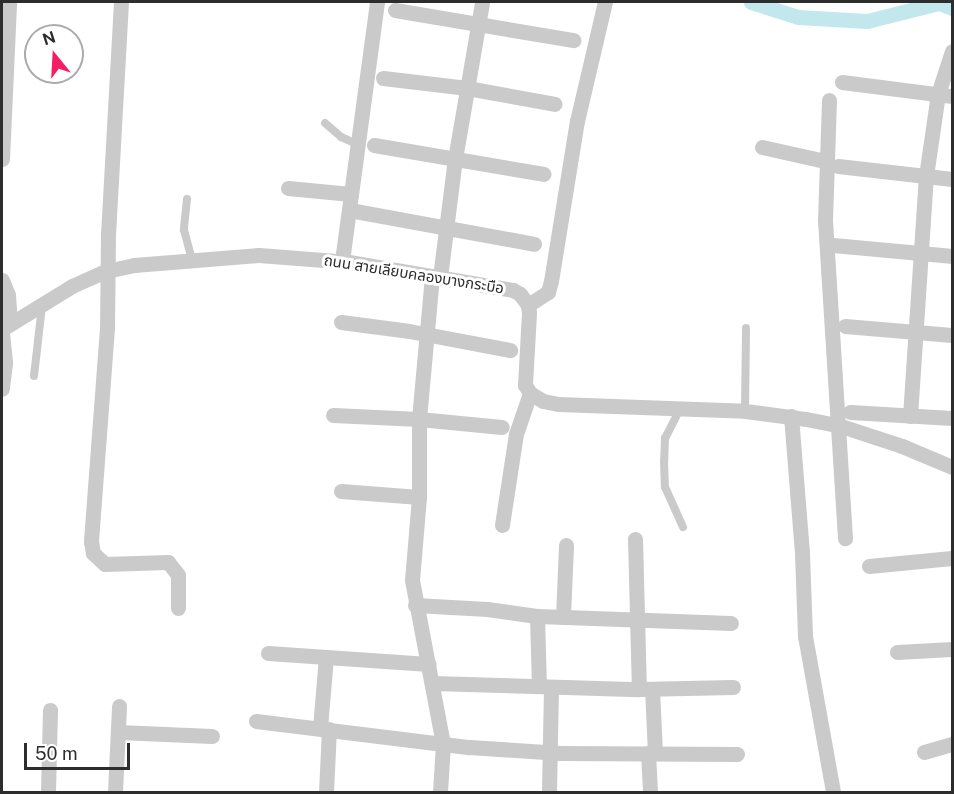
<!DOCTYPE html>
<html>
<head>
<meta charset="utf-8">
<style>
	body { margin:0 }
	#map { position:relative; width:954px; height:794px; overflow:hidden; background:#fff; font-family:"Public Sans","Noto Sans Thai",sans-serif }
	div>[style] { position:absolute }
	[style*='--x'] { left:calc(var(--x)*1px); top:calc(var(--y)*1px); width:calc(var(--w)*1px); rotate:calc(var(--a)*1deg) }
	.canal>* { height:15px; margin:-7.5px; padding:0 7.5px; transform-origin:7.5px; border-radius:7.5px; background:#c2e8ee }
	.service>* { height:8px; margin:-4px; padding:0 4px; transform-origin:4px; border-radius:4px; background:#cacaca }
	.minor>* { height:15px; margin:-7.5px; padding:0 7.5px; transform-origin:7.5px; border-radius:7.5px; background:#cacaca }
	span { translate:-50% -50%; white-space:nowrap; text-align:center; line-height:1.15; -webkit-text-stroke:6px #fff; paint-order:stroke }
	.street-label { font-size:15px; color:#2d2d2d }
	.frame { position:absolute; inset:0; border:3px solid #2d2d2d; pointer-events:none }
	.north { position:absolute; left:24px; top:24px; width:60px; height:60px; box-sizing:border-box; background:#fff; border:2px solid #ababab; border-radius:50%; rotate:342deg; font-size:16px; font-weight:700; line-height:24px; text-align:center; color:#2d2d2d }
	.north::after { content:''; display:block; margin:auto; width:21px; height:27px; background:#f51e65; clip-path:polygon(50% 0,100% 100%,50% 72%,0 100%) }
	.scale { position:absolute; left:24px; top:743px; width:106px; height:27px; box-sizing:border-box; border:3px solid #2d2d2d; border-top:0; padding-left:8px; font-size:18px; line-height:21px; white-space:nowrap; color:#2d2d2d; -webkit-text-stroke:4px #fff; paint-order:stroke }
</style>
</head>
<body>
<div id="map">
	<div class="canal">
		<div style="--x:751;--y:2;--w:49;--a:17.7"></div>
		<div style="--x:798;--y:17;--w:69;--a:3.3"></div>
		<div style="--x:867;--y:21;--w:74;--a:-14"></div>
		<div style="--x:939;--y:3;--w:14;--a:21"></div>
	</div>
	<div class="service">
		<div style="--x:325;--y:123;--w:21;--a:41"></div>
		<div style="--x:341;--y:137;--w:17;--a:24"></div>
		<div style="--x:187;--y:199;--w:31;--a:96"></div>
		<div style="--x:184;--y:230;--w:30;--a:75"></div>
		<div style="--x:34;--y:376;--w:70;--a:-83.5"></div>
		<div style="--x:680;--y:409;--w:33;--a:117"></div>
		<div style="--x:665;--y:438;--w:23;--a:92"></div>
		<div style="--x:664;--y:461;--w:26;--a:88"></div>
		<div style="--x:665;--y:487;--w:44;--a:65.8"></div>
		<div style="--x:745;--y:411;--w:83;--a:-89.3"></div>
	</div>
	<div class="minor">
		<div style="--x:121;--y:2;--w:232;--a:93.2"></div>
		<div style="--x:108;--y:234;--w:94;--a:90.6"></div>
		<div style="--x:107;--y:328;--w:214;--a:94.3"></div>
		<div style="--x:91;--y:541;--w:12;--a:81"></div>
		<div style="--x:93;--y:553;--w:16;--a:43"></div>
		<div style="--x:105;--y:564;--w:63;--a:-1.8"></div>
		<div style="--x:168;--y:562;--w:16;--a:52"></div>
		<div style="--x:178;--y:575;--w:33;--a:90"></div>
		<div style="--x:395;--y:10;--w:181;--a:9.6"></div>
		<div style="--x:383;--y:78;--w:85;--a:6.8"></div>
		<div style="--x:467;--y:88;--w:89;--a:10.3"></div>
		<div style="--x:842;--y:82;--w:111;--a:7.3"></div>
		<div style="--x:829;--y:100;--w:120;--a:91.9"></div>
		<div style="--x:825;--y:220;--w:319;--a:86.4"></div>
		<div style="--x:374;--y:145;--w:172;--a:9.7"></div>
		<div style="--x:762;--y:147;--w:65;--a:12.5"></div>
		<div style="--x:2;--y:159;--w:157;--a:-87.4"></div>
		<div style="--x:838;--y:166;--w:115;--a:6.5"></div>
		<div style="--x:288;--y:188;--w:63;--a:5.4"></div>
		<div style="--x:355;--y:211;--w:182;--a:10.4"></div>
		<div style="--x:833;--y:245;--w:120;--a:5.3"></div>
		<div style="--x:342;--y:261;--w:261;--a:-82.3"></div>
		<div style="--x:432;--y:276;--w:144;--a:95.2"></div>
		<div style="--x:419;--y:419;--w:78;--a:90"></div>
		<div style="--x:419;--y:497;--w:83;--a:94.8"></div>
		<div style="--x:412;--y:580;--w:167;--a:79.3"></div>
		<div style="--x:443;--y:744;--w:48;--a:93.6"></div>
		<div style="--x:440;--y:277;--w:119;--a:-82.8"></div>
		<div style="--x:455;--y:159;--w:159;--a:-80.2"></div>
		<div style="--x:2;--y:280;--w:16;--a:68"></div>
		<div style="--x:8;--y:295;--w:29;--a:86"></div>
		<div style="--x:528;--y:305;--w:24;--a:-33"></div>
		<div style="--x:548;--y:292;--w:11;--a:-75"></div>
		<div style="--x:551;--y:281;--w:162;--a:-80.8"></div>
		<div style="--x:577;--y:121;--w:122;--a:-76.8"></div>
		<div style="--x:341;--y:322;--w:69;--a:7.5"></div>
		<div style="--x:409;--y:331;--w:103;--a:10.7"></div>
		<div style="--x:845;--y:326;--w:107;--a:4.8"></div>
		<div style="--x:2;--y:329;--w:82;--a:-31.6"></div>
		<div style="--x:72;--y:286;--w:37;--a:-24"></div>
		<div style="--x:106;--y:271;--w:29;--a:-12"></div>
		<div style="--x:134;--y:265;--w:125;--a:-4.6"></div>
		<div style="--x:259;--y:255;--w:90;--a:4.4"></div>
		<div style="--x:349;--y:262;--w:166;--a:9.7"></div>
		<div style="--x:513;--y:290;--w:8;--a:30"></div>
		<div style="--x:520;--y:294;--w:14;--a:54"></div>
		<div style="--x:528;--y:305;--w:8;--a:83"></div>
		<div style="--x:529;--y:313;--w:72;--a:93.2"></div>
		<div style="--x:525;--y:385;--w:9;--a:58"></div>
		<div style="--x:530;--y:393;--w:15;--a:32"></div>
		<div style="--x:543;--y:401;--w:15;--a:11"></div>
		<div style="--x:558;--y:404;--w:187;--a:2.1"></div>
		<div style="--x:745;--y:411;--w:62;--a:7.5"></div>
		<div style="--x:806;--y:419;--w:33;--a:11"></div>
		<div style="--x:838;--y:425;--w:67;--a:18.2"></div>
		<div style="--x:902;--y:446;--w:54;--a:22.8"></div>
		<div style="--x:2;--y:333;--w:30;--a:84"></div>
		<div style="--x:5;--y:363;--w:26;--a:97"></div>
		<div style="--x:850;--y:412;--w:102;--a:3.4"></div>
		<div style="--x:333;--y:415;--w:86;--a:2.7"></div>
		<div style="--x:419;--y:419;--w:83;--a:5.5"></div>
		<div style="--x:791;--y:416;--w:138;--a:85.4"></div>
		<div style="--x:802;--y:554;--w:82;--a:87.9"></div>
		<div style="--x:805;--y:636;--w:158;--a:79.8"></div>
		<div style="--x:910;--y:416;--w:241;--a:-86.2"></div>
		<div style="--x:926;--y:176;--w:83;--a:-81.7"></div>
		<div style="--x:938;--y:94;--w:45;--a:-72"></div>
		<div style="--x:341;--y:491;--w:78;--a:4.4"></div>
		<div style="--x:502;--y:525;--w:92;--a:-81.3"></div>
		<div style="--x:516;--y:434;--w:43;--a:-71.1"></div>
		<div style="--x:635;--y:539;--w:150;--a:88.5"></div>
		<div style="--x:869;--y:566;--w:83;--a:-5.5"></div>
		<div style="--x:415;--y:605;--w:72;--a:3.2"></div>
		<div style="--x:487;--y:609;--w:50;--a:8"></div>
		<div style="--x:537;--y:616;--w:194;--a:2.1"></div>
		<div style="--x:537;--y:616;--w:70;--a:88.4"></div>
		<div style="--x:563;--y:617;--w:72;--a:-87.6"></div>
		<div style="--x:897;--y:652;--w:55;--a:-3.1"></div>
		<div style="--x:268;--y:653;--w:161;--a:3.9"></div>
		<div style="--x:432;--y:683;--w:207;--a:1.7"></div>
		<div style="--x:639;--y:689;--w:94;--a:-1.2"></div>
		<div style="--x:652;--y:689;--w:64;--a:87.3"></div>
		<div style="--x:256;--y:721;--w:215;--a:7"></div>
		<div style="--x:469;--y:747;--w:92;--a:3.7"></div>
		<div style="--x:561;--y:753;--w:176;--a:0.3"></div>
		<div style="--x:320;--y:728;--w:71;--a:-85.2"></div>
		<div style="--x:118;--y:732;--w:94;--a:2.4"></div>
		<div style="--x:924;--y:752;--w:29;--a:-16"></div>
		<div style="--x:648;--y:753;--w:39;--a:87"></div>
		<div style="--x:48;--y:792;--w:82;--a:-88.6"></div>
		<div style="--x:115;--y:792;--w:86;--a:-87.3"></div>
		<div style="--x:326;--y:792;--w:63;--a:-87.3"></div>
		<div style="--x:549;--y:792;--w:105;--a:-88.9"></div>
	</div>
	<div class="street-label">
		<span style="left:414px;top:274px;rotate:9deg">ถนน สายเลียบคลองบางกระบือ</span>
	</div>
	<div class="frame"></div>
	<div class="north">N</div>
	<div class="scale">50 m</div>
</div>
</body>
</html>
